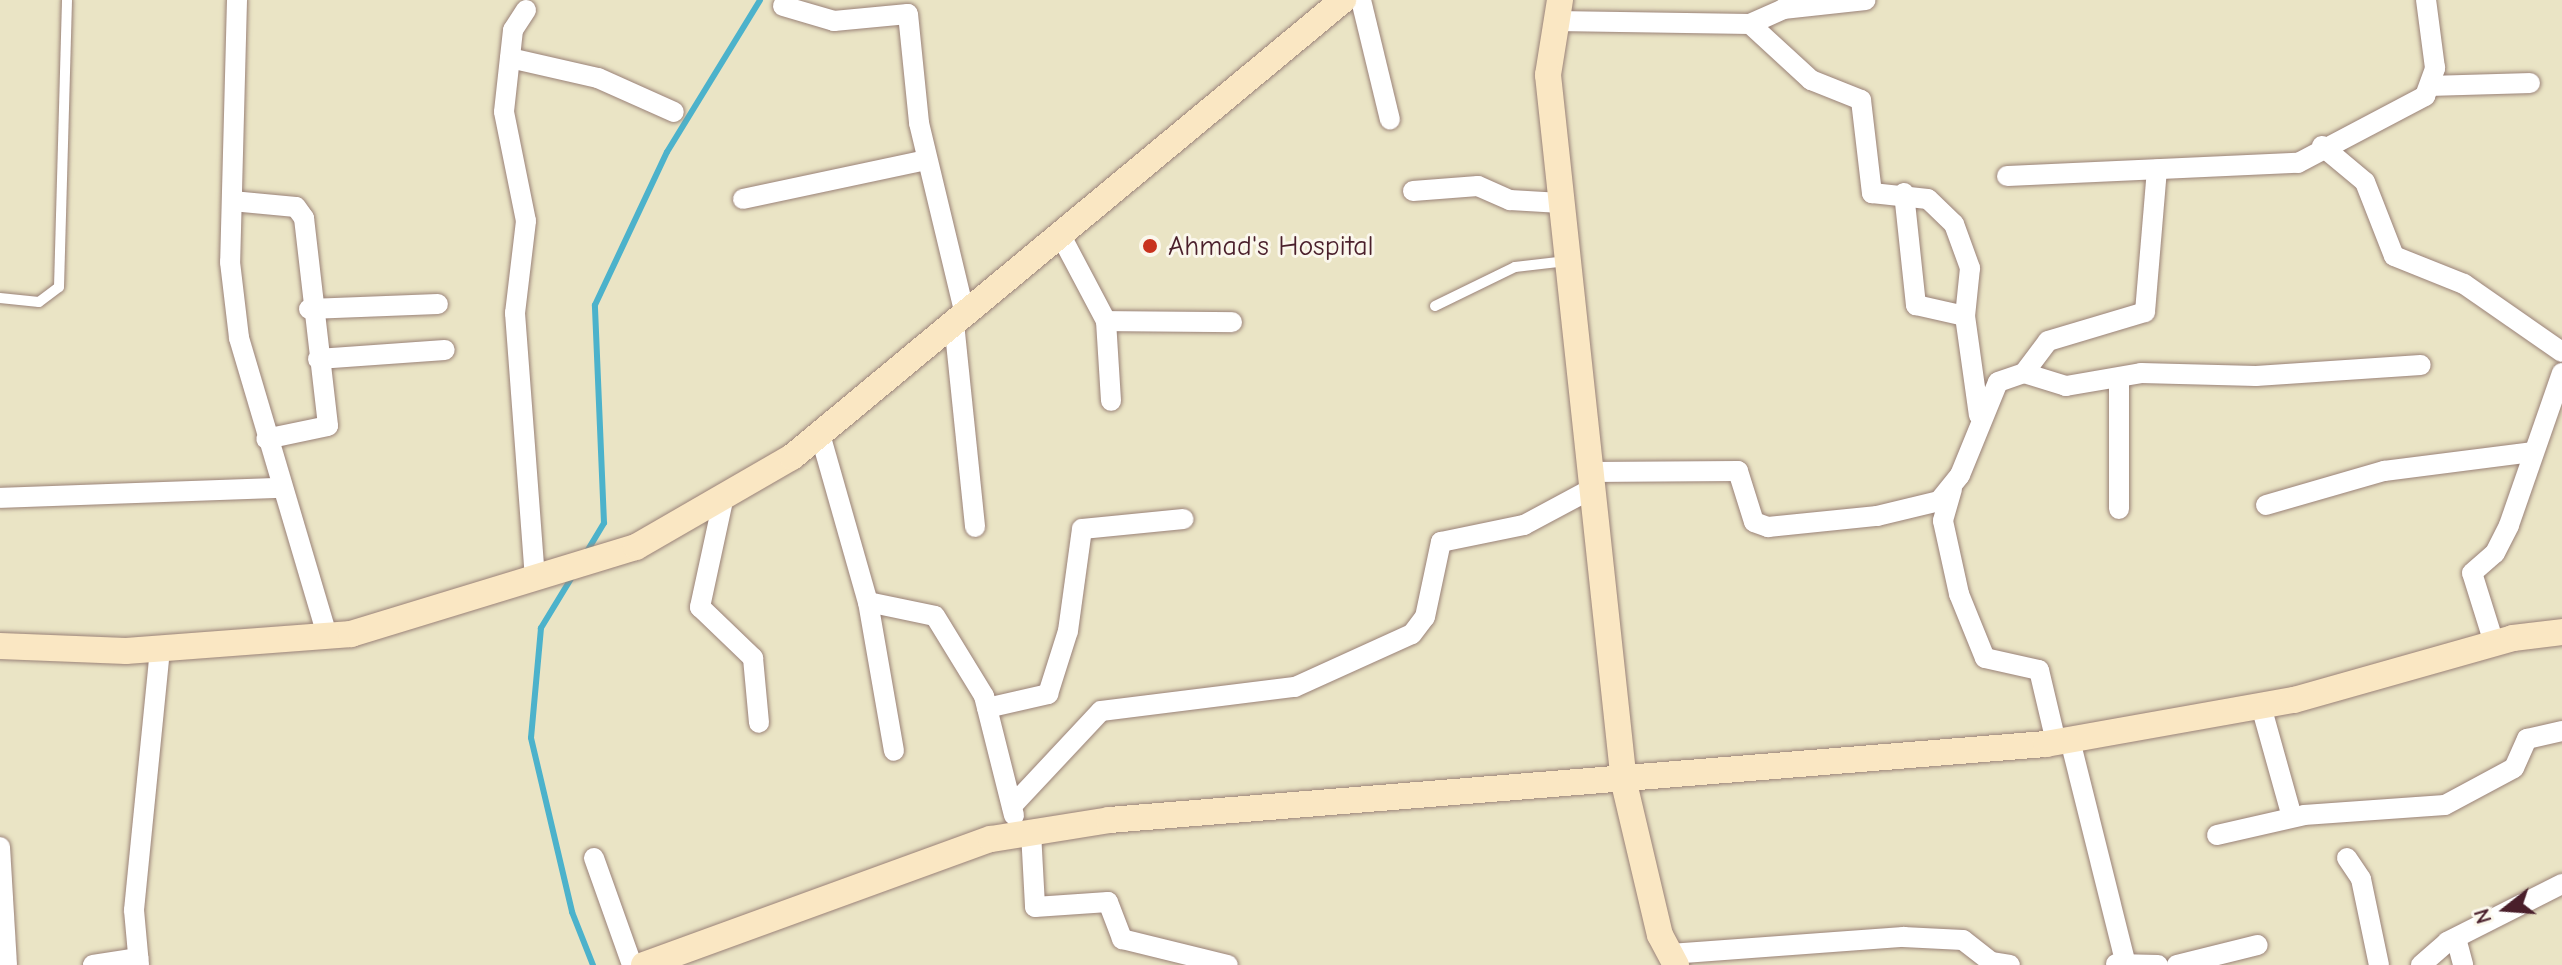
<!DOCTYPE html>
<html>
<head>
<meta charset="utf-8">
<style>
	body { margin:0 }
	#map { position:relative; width:2562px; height:965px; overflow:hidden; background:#eae4c5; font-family:"Comic Neue",sans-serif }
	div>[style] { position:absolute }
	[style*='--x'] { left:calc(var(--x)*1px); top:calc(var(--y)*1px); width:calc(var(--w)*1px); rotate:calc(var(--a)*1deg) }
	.stream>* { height:6px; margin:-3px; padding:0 3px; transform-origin:3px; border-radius:3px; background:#4cb2cb }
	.roads { filter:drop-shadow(0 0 2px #9a8278) drop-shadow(0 0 2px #9a8278) }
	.lane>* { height:10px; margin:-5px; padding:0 5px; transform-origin:5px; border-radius:5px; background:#fff }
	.street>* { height:20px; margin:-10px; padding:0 10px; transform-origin:10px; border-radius:10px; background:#fff }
	.secondary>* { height:26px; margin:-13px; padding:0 13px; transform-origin:13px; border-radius:13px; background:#fae7c3 }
	.dots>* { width:22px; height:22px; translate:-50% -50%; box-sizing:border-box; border:4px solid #fbf7ec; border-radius:50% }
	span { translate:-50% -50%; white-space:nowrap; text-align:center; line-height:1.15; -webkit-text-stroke:6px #fbf7ec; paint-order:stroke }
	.poi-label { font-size:28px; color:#4a1f2b }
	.left { translate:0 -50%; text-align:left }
	.north { position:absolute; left:2466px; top:869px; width:80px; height:80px; -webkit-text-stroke:6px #fbf7ec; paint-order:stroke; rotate:253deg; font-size:22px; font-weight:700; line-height:32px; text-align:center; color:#4a1f2b }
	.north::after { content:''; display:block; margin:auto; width:28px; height:36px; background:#4a1f2b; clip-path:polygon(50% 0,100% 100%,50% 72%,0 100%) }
</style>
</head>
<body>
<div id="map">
	<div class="stream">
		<div style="--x:586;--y:553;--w:35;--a:-59"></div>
		<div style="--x:604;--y:523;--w:218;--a:-92.4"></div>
		<div style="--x:595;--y:305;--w:169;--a:-64.8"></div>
		<div style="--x:667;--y:152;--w:178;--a:-58.5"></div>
		<div style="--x:572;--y:577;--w:60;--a:121.3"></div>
		<div style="--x:541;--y:628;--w:110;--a:95.2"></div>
		<div style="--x:531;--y:738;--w:179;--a:76.7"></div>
		<div style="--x:572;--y:912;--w:57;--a:68.4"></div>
	</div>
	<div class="roads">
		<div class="lane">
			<div style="--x:0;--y:298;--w:39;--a:6"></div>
			<div style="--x:39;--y:302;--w:25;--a:-37"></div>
			<div style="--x:59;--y:287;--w:287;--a:-88.4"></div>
			<div style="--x:1435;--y:306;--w:89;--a:-26"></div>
			<div style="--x:1515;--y:267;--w:52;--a:-6.6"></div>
		</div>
		<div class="street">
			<div style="--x:237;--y:0;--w:262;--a:91.5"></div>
			<div style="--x:230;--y:262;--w:77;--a:83.2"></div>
			<div style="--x:239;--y:338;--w:311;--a:73.5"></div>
			<div style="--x:1361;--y:0;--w:123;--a:76.4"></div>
			<div style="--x:783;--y:6;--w:53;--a:16.4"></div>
			<div style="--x:834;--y:21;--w:74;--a:-5.4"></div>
			<div style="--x:908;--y:14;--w:110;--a:84.2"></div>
			<div style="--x:919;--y:123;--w:197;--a:76.5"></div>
			<div style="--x:526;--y:10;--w:24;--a:123"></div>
			<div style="--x:513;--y:30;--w:82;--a:96.3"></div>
			<div style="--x:504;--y:112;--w:111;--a:78.6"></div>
			<div style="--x:526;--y:221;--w:93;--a:96.8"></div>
			<div style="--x:515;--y:313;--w:266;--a:85.7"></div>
			<div style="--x:1556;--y:21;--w:194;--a:0.9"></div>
			<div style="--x:1750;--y:24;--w:36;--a:-24"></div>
			<div style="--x:1783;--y:9;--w:83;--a:-6.2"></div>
			<div style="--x:1750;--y:24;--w:83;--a:42.6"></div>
			<div style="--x:1811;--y:80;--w:54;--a:21.8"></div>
			<div style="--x:1861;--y:100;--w:94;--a:83.3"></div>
			<div style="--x:1872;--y:193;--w:56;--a:6.1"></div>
			<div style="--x:1928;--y:199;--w:36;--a:44"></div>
			<div style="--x:1954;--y:224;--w:47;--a:70"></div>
			<div style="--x:1970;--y:268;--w:48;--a:95.9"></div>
			<div style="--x:1965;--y:316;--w:100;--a:82"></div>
			<div style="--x:510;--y:58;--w:90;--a:12.8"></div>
			<div style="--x:598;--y:78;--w:83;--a:24.1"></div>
			<div style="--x:2430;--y:86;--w:100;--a:-1.7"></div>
			<div style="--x:2322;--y:146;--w:56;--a:39.9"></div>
			<div style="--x:2365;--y:182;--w:79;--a:68.6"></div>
			<div style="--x:2394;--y:256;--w:75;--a:21.8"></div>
			<div style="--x:2464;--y:284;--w:119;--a:34.8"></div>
			<div style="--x:2007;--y:176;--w:291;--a:-2.6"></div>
			<div style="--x:2298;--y:163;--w:144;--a:-27.8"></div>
			<div style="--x:2425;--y:96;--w:30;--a:-70"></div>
			<div style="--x:2435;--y:68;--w:69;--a:-97.5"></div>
			<div style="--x:1413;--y:191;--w:65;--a:-4.4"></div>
			<div style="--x:1478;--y:186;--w:35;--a:24"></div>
			<div style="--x:1510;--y:200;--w:51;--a:3.4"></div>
			<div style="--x:1904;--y:193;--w:113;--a:83.9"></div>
			<div style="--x:1916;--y:305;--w:50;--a:12.7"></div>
			<div style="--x:743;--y:199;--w:187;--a:-12"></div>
			<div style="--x:232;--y:201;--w:64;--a:5.4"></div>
			<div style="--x:296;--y:207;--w:14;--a:54"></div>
			<div style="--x:304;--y:218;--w:209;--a:83.4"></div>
			<div style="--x:328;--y:426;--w:63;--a:168.2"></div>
			<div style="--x:1060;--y:234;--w:98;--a:62.1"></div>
			<div style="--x:1106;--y:321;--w:80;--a:86.4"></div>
			<div style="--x:309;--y:309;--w:129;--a:-2.2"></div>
			<div style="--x:1106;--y:321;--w:126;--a:0.5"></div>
			<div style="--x:954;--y:323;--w:205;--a:84.1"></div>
			<div style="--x:318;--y:359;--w:127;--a:-4.1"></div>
			<div style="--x:2024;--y:373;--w:44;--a:17.2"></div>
			<div style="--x:2066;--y:386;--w:76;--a:-9.8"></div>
			<div style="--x:2141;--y:373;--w:115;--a:1.5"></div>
			<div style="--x:2256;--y:376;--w:165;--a:-3.8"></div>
			<div style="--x:2119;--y:378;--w:131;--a:90"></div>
			<div style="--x:820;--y:434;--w:175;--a:74.1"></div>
			<div style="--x:868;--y:602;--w:68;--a:11.8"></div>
			<div style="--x:935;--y:616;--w:94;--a:58.5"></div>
			<div style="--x:984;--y:696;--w:123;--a:75.9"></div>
			<div style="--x:1589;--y:472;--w:149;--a:-0.4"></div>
			<div style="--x:1738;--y:471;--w:53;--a:72.6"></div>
			<div style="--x:1754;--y:522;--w:15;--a:20"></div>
			<div style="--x:1768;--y:527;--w:110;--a:-5.8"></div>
			<div style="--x:1877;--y:516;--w:64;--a:-13.6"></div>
			<div style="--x:1939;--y:501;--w:33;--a:-51"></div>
			<div style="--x:1960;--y:475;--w:100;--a:-67.8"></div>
			<div style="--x:1998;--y:382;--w:28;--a:-19"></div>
			<div style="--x:2024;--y:373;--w:40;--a:-53"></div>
			<div style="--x:2048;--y:341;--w:101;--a:-16.6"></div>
			<div style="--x:2145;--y:312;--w:143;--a:-85.2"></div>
			<div style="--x:1952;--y:489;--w:33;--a:106"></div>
			<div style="--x:1943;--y:521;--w:75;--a:77.6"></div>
			<div style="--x:1959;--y:594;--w:69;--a:67.9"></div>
			<div style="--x:1985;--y:658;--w:55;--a:12.5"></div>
			<div style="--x:2039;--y:670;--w:74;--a:76.7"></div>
			<div style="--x:724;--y:496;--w:114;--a:102.2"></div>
			<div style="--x:700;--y:607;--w:74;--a:43.9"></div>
			<div style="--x:753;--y:658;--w:65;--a:84.7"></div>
			<div style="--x:0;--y:498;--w:279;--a:-2.1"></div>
			<div style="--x:2266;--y:505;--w:123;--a:-16.1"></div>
			<div style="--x:2384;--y:471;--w:149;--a:-7.3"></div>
			<div style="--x:868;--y:602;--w:151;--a:80.1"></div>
			<div style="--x:2494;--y:643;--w:73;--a:-107.4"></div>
			<div style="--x:2472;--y:573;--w:30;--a:-41"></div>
			<div style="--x:2495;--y:553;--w:31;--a:-63"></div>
			<div style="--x:2509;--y:525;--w:161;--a:-70.8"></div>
			<div style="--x:2261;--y:706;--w:115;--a:74.4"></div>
			<div style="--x:987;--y:708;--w:63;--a:-12.9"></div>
			<div style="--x:1048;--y:694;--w:66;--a:-72.4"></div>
			<div style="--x:1068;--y:631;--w:103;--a:-82.2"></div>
			<div style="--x:1082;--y:529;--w:102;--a:-5.6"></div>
			<div style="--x:2070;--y:740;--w:232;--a:76"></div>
			<div style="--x:1012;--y:806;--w:130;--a:-46.9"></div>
			<div style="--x:1101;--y:711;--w:195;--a:-7.1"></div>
			<div style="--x:1295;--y:687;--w:128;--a:-24.4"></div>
			<div style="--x:1412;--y:634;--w:21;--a:-53"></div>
			<div style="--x:1425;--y:617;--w:77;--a:-78"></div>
			<div style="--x:1441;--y:542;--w:85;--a:-11.6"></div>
			<div style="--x:1524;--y:525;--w:76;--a:-28.2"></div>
			<div style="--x:1031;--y:832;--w:75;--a:86.9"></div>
			<div style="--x:1035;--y:907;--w:73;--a:-3.9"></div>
			<div style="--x:1108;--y:902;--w:40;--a:69"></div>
			<div style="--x:1122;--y:939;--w:109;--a:13.8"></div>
			<div style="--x:2217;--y:835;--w:89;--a:-12.9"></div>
			<div style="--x:2304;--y:815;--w:141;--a:-4.1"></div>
			<div style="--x:2445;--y:805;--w:78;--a:-28.2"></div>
			<div style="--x:2514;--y:768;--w:32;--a:-66"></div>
			<div style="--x:2527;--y:739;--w:36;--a:-13"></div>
			<div style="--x:0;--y:847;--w:118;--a:86.6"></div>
			<div style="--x:594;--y:858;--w:114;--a:70.4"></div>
			<div style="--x:2347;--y:858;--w:25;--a:56"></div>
			<div style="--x:2361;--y:879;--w:88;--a:78.2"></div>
			<div style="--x:2456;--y:938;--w:28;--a:75"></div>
			<div style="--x:1670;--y:954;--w:234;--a:-4.2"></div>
			<div style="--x:1903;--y:937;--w:60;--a:2.9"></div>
			<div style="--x:1963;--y:940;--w:36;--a:38"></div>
			<div style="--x:1991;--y:962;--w:19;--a:9"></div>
			<div style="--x:2116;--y:964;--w:42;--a:1.4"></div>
			<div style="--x:93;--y:965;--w:46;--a:-8.8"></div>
			<div style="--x:139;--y:965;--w:55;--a:-95.2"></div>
			<div style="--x:134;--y:910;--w:262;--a:-84.3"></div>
			<div style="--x:2177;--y:965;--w:83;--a:-13.9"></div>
			<div style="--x:2421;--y:965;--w:35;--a:-41"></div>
			<div style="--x:2447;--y:942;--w:129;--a:-26.8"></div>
		</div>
		<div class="secondary">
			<div style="--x:1560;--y:0;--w:76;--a:99.1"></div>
			<div style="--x:1548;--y:75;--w:712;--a:83.87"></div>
			<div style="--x:1624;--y:783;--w:156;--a:76.7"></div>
			<div style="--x:1660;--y:935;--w:34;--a:62"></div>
			<div style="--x:0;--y:646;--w:126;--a:2.3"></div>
			<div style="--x:126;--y:651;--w:226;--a:-4.3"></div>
			<div style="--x:351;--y:634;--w:298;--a:-17"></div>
			<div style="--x:636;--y:547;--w:180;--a:-30"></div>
			<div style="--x:792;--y:457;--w:716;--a:-39.67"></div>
			<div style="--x:644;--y:965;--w:369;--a:-20"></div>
			<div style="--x:991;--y:839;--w:120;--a:-9.1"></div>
			<div style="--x:1109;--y:820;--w:940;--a:-4.64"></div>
			<div style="--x:2046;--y:744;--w:252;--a:-10.1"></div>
			<div style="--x:2294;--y:700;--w:228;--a:-15.8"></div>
			<div style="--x:2513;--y:638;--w:49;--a:-7"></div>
		</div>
	</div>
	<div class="dots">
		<div style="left:1150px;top:246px;background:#c8321e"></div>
	</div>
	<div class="poi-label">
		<span class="left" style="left:1168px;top:246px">Ahmad's Hospital</span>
	</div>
	<div class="north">N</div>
</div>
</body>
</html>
